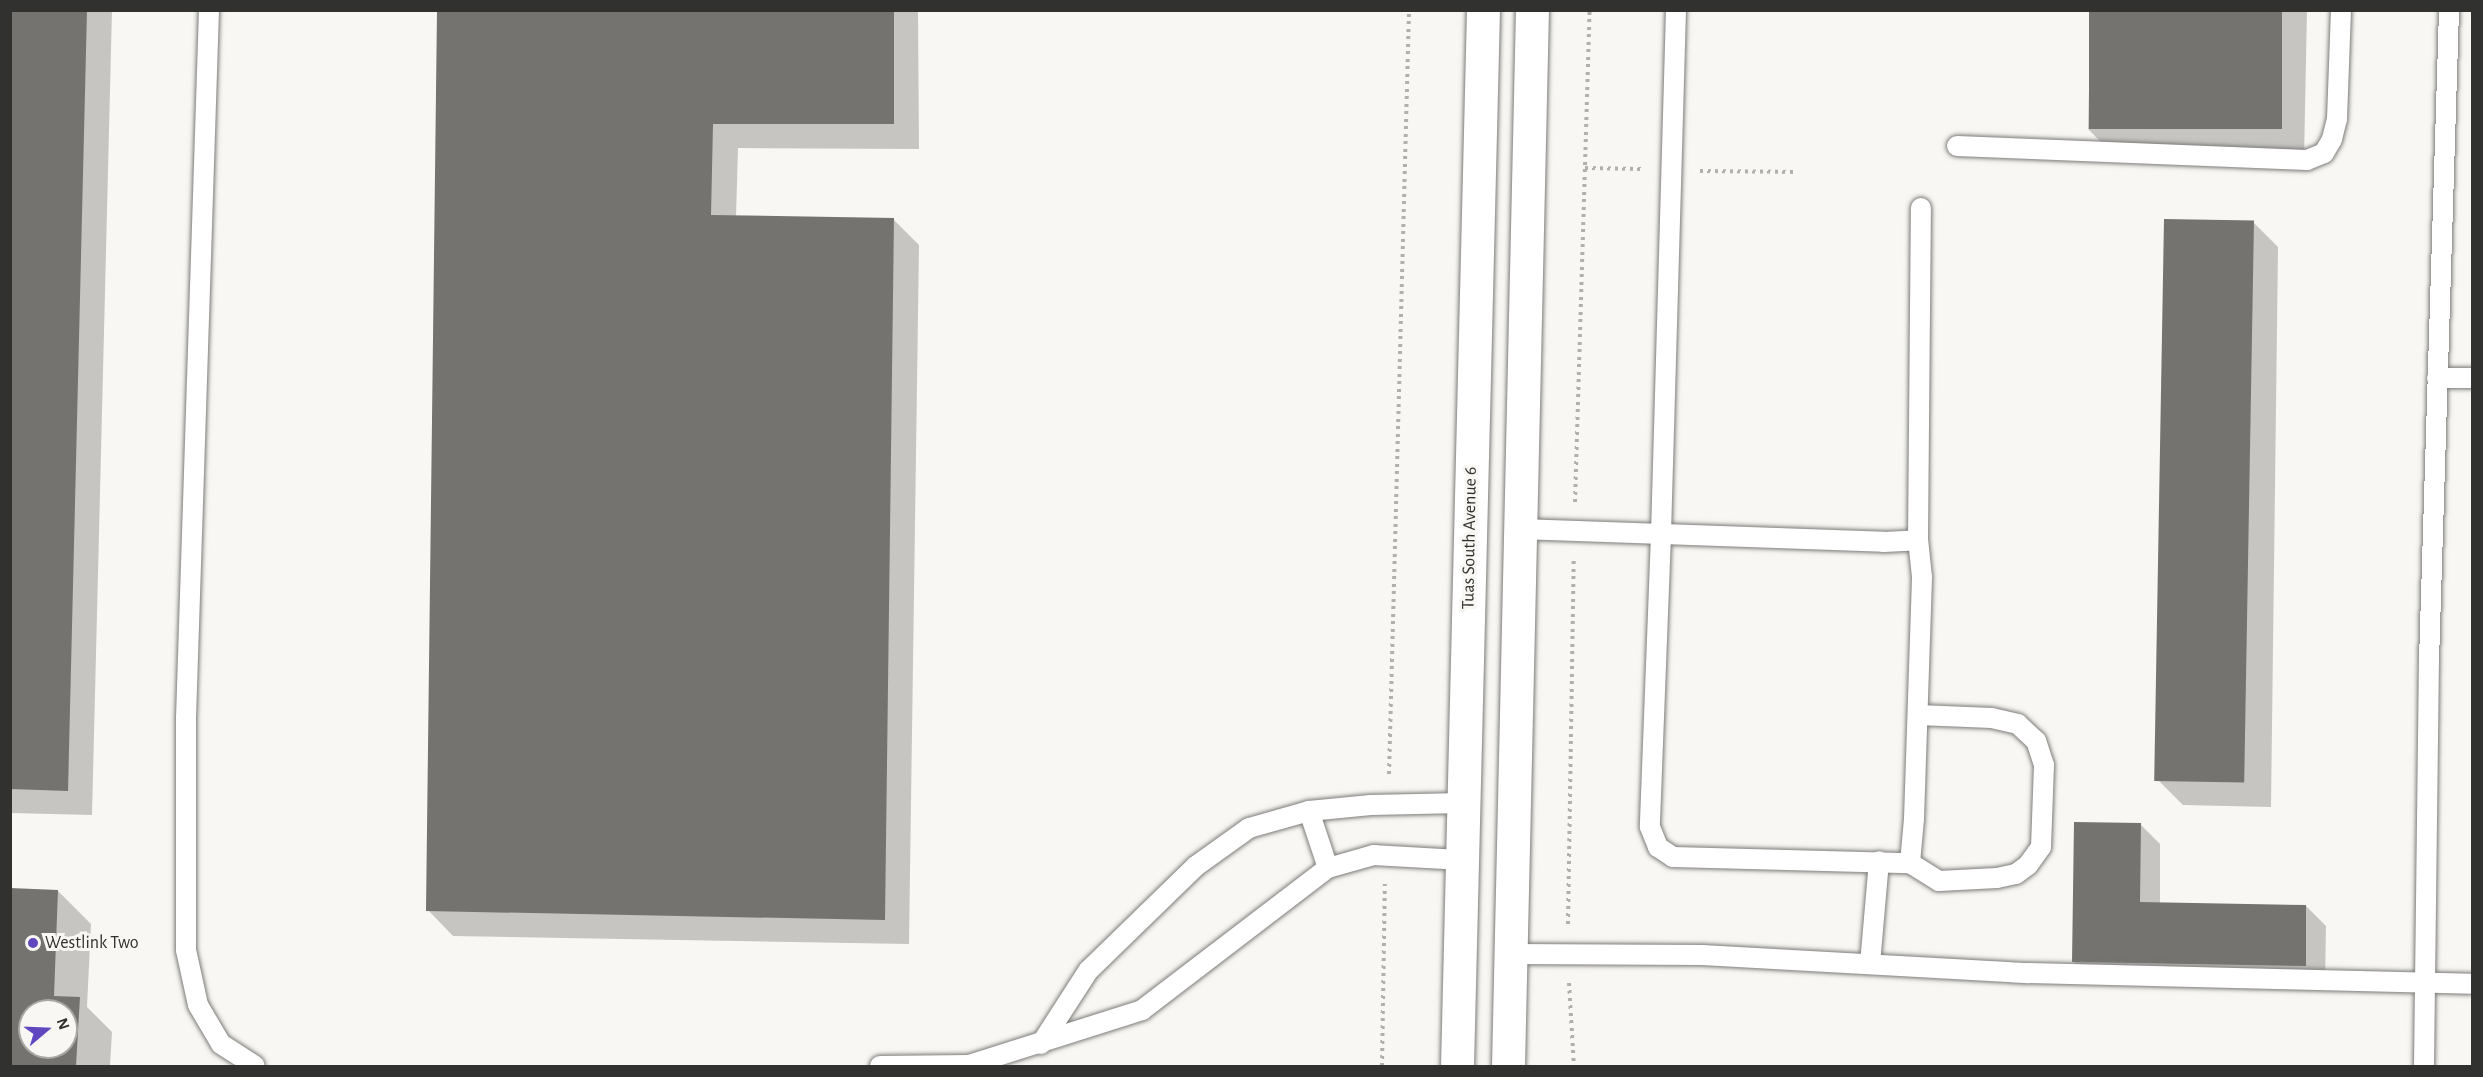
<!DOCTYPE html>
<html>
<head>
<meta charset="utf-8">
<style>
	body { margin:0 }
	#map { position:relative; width:2483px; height:1077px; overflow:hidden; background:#f8f7f3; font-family:"Alegreya Sans",sans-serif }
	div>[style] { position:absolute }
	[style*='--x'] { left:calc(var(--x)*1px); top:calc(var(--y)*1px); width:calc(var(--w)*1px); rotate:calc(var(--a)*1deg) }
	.shadow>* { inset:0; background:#0003 }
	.building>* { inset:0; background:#747370; transform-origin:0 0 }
	.path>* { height:4px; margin-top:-2px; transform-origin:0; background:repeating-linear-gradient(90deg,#b1b0ad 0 3px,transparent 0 7.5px) }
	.roads { filter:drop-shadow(0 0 2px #7d7c79) drop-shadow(0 0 2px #7d7c79) }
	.lane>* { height:20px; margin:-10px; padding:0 10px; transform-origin:10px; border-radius:10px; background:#fff }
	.street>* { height:33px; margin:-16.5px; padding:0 16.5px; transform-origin:16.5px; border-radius:16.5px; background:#fff }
	.dots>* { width:16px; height:16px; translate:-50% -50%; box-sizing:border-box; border:3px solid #f8f7f3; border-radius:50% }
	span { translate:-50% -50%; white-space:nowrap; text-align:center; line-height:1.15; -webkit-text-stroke:6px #f8f7f3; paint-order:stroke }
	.street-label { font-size:18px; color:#31312f }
	.poi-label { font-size:18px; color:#31312f }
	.left { translate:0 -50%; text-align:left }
	.frame { position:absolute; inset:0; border:12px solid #31312f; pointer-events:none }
	.north { position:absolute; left:18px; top:999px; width:60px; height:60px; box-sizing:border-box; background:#f8f7f3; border:2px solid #a8a8a5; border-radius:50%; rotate:71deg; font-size:16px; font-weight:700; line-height:24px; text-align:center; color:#31312f }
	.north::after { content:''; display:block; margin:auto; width:21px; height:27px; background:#6046bf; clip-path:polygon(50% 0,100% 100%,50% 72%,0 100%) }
</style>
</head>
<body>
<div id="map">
	<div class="shadow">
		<div style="clip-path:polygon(10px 10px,112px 10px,92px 815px,10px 813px)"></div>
		<div style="clip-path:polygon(439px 10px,918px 10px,919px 149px,738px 148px,736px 217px,894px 220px,919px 245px,909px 944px,453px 936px,428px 910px)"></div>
		<div style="clip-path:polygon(2091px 10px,2307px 10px,2304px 159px,2113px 154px,2088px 129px)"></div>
		<div style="clip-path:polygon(2253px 222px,2278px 247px,2271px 807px,2183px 805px,2158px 780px)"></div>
		<div style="clip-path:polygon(2140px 824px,2160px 844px,2160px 904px,2306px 906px,2326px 926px,2325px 985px,2094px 982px,2074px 962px)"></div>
		<div style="clip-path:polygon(evenodd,10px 889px,58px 891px,91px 924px,87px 1007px,112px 1032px,110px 1066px,10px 1066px,10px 889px,30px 1011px,66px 1011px,66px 1047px,30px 1047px,30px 1011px)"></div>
	</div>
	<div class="building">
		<div style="clip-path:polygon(10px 10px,87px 10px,68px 791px,10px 789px)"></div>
		<div style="clip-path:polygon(437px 10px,894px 10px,894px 124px,713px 124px,711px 215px,894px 218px,885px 920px,426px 911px)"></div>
		<div style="left:2089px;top:10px;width:193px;height:119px"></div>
		<div style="left:2164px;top:219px;width:90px;height:562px;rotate:1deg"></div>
		<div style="clip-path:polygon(2074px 822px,2141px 823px,2140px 902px,2306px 905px,2306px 966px,2072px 962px)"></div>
		<div style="clip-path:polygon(evenodd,10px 888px,58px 890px,54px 996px,80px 997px,76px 1066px,10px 1066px,10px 888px,30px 1011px,66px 1011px,66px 1047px,30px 1047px,30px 1011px)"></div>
	</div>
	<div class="path">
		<div style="--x:1585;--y:168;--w:57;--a:1"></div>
		<div style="--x:1700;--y:171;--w:97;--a:0.6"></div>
		<div style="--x:1575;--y:502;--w:492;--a:-88.3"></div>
		<div style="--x:1389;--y:774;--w:764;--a:-88.5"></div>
		<div style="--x:1568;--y:924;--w:364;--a:-89.1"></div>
		<div style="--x:1569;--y:983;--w:83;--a:86.6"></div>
		<div style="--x:1382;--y:1066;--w:182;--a:-89.1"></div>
	</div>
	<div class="roads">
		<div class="lane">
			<div style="--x:209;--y:10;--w:707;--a:91.86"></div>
			<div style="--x:186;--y:717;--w:233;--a:90"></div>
			<div style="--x:186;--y:950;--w:56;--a:77.7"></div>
			<div style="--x:198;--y:1005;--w:45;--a:59.5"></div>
			<div style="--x:221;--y:1044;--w:40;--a:32.9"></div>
			<div style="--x:1676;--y:10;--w:525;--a:91.64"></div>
			<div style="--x:1661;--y:535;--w:292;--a:92.2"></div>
			<div style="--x:1650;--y:827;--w:22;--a:68"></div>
			<div style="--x:1658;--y:847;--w:18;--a:34"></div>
			<div style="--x:1673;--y:857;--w:237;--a:1.5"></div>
			<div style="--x:1910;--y:863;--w:34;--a:32"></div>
			<div style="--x:1939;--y:881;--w:58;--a:-3"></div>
			<div style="--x:1997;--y:878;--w:19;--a:-12"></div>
			<div style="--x:2016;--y:874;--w:15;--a:-37"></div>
			<div style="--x:2028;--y:865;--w:22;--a:-54"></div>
			<div style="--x:2041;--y:847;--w:82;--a:-87.9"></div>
			<div style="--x:2044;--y:765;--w:25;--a:-108"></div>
			<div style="--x:2036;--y:741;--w:25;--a:-137"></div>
			<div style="--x:2018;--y:724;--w:27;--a:-167"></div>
			<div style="--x:1992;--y:718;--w:74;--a:-177.7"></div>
			<div style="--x:1957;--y:146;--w:350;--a:2.3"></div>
			<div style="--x:2307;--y:160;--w:18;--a:-22"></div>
			<div style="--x:2324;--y:153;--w:16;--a:-60"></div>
			<div style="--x:2332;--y:139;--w:21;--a:-76"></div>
			<div style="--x:2337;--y:119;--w:109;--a:-87.9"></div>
			<div style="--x:2437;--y:378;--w:35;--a:0"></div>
			<div style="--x:1520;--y:529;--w:364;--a:2"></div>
			<div style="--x:1884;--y:542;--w:34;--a:-3"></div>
			<div style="--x:1309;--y:811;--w:60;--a:71.6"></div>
			<div style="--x:1910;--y:863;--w:44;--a:-84.8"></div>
			<div style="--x:1914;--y:819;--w:242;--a:-88.1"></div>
			<div style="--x:1922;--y:577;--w:37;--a:-96"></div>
			<div style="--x:1918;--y:540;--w:332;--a:-89.5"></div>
			<div style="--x:1511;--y:954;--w:191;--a:0.3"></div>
			<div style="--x:1702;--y:955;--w:327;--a:3.2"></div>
			<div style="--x:2029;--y:973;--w:443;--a:1.4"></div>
			<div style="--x:1870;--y:964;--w:103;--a:-85"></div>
			<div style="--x:1041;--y:1044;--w:87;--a:-57.2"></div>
			<div style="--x:1088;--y:971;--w:151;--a:-44.2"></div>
			<div style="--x:1196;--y:866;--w:65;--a:-35.6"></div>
			<div style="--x:1249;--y:828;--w:62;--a:-15.8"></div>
			<div style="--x:1309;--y:811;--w:62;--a:-5.5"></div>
			<div style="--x:1371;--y:805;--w:92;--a:-1.2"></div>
			<div style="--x:880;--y:1066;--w:89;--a:-0.6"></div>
			<div style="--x:969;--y:1065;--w:182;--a:-17.6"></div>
			<div style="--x:1142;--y:1010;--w:234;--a:-37.4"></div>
			<div style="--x:1328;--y:868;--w:48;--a:-15.8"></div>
			<div style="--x:1374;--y:855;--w:88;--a:3.3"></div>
			<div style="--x:2424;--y:1066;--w:405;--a:-89.3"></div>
			<div style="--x:2429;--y:661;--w:651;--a:-88.24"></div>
		</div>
		<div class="street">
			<div style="--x:1457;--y:1066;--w:1056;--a:-88.59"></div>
			<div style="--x:1508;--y:1066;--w:1056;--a:-88.7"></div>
		</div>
	</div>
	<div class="dots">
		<div style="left:33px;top:943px;background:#6046bf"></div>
	</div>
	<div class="street-label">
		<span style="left:1470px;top:538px;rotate:-89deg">Tuas South Avenue 6</span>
	</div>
	<div class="poi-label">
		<span class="left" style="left:45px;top:943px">Westlink Two</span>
	</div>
	<div class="frame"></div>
	<div class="north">N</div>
</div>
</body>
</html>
